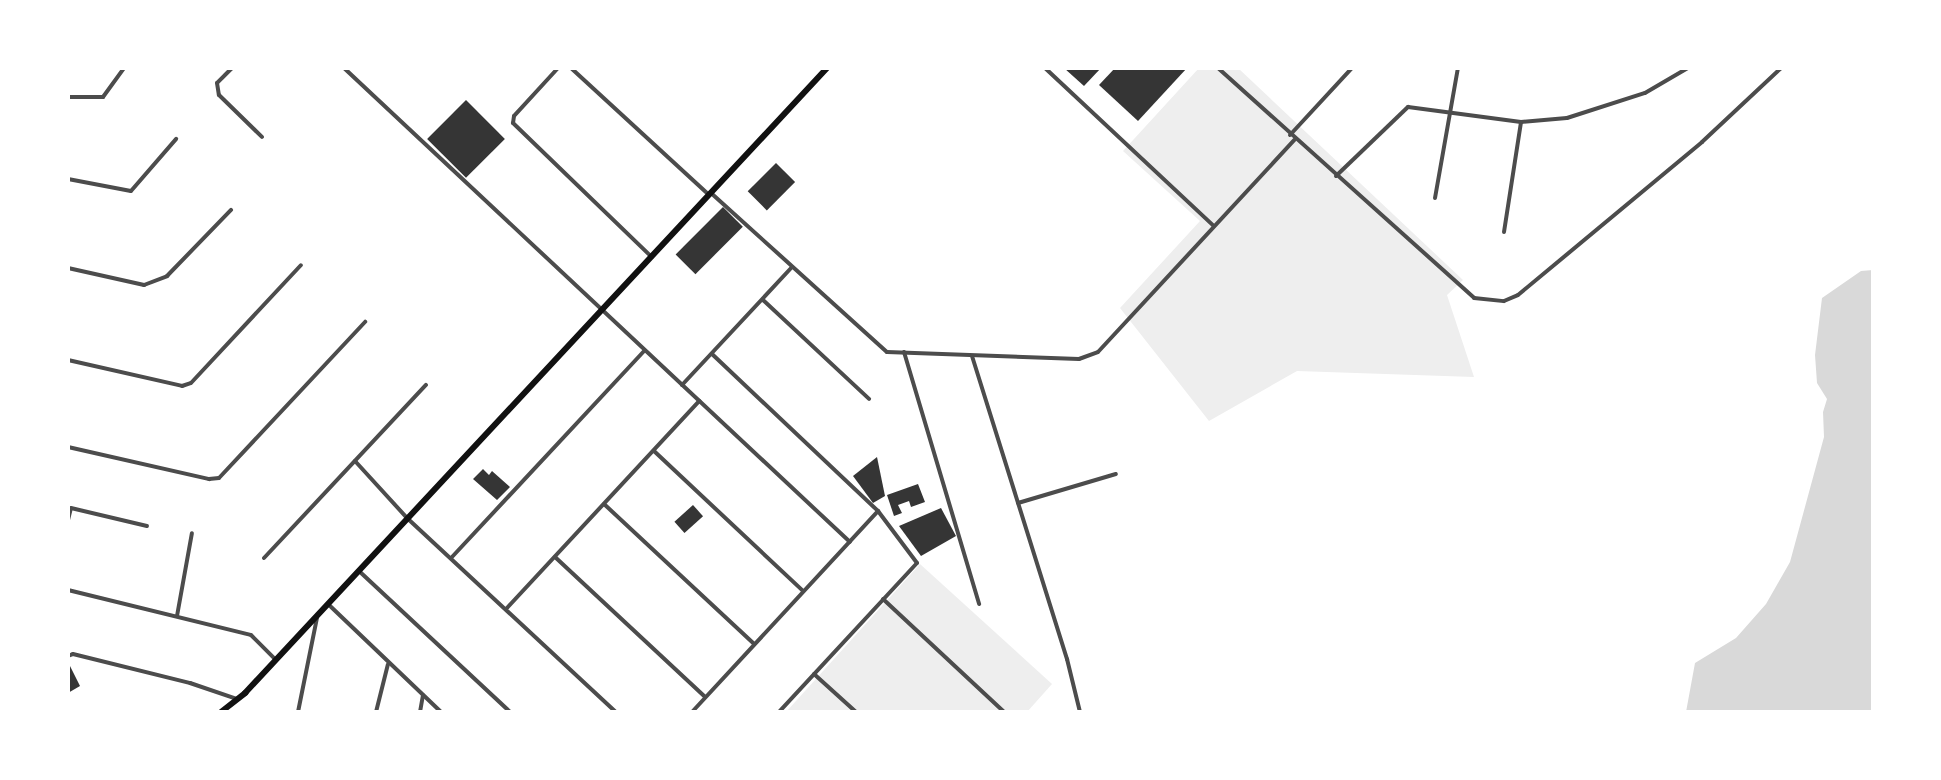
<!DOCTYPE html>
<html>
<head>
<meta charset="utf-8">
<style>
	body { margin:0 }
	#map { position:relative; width:1941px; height:780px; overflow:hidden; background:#fff; font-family:Mulish,sans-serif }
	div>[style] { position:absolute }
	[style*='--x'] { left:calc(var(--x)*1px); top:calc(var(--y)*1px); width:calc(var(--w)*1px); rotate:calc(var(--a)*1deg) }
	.green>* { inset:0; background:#eee }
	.water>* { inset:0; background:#d9d9d9 }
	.building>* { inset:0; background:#353535; transform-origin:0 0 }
	.minor>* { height:4px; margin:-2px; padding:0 2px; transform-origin:2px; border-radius:2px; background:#4c4c4c }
	.secondary>* { height:6px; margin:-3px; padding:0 3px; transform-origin:3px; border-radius:3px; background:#111 }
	span { translate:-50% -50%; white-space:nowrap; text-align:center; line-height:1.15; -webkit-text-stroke:8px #fff; paint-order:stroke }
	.frame { position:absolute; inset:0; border:70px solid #fff; pointer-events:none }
</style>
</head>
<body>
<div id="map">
	<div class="green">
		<div style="clip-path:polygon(1199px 68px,1238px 68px,1463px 280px,1447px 295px,1474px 377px,1297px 371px,1209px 421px,1120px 308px,1200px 221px,1123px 151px)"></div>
		<div style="clip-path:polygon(920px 564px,1052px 684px,1027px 712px,786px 712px)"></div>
	</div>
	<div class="water">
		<div style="clip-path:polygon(1873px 270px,1873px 712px,1686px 712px,1695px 663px,1736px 638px,1766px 604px,1790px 562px,1824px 437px,1823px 412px,1827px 399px,1817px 383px,1815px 355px,1822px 298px,1861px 271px)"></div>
	</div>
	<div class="building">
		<div style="clip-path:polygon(1064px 68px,1101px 68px,1084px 86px)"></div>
		<div style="clip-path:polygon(1115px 68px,1187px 68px,1138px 121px,1099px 85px)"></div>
		<div style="left:466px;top:100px;width:55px;height:55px;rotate:45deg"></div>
		<div style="left:776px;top:163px;width:27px;height:40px;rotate:45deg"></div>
		<div style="left:723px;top:207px;width:28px;height:67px;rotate:45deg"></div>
		<div style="clip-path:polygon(877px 457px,885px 496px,873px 503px,853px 476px)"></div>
		<div style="clip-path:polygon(483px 469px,489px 475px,492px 471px,510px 487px,497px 500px,473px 479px)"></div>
		<div style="clip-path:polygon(918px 484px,925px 502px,911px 507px,909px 501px,898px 505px,902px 513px,894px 516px,887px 495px)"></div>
		<div style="left:693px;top:505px;width:15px;height:25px;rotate:48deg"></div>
		<div style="clip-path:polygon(941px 508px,956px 536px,921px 556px,899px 526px)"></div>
		<div style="clip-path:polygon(68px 662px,80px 686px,68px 693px)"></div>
	</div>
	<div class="minor">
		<div style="--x:232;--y:68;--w:21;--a:135"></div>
		<div style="--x:217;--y:83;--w:12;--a:81"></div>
		<div style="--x:219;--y:95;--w:60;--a:44.3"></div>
		<div style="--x:344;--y:68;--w:693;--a:43.13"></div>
		<div style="--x:558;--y:68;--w:65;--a:132.5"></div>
		<div style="--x:514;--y:116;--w:7;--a:98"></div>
		<div style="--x:513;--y:123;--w:193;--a:44"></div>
		<div style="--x:571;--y:68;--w:188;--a:42.6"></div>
		<div style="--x:1045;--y:68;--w:231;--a:43.1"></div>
		<div style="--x:1218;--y:68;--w:344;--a:41.9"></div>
		<div style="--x:1474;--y:298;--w:30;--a:6"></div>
		<div style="--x:1504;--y:301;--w:15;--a:-23"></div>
		<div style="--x:1518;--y:295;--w:239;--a:-39.7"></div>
		<div style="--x:1702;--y:142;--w:108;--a:-43.1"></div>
		<div style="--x:68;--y:97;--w:35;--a:0"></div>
		<div style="--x:103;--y:97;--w:36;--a:-54"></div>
		<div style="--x:1290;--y:135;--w:91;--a:-47.2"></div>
		<div style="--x:1336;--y:176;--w:100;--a:-43.8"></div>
		<div style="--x:1408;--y:107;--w:114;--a:7.6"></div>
		<div style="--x:1521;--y:122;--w:46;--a:-5"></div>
		<div style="--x:1567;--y:118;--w:82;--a:-17.8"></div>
		<div style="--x:1645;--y:93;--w:50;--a:-30.2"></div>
		<div style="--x:68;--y:179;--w:64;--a:10.8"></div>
		<div style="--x:131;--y:191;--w:69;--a:-49.1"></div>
		<div style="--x:711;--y:193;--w:237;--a:42.1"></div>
		<div style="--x:887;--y:352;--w:192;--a:2.1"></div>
		<div style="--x:1079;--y:359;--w:20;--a:-20"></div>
		<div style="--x:1098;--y:352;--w:289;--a:-47.2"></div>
		<div style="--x:1435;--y:198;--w:132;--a:-80"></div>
		<div style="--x:1504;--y:232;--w:111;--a:-81.2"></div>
		<div style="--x:68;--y:268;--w:78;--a:12.6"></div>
		<div style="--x:144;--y:285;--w:25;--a:-21"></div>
		<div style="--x:167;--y:276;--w:92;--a:-45.9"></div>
		<div style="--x:763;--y:300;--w:145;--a:43"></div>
		<div style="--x:904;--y:352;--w:263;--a:73.4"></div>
		<div style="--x:712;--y:354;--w:228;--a:43.4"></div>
		<div style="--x:878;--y:511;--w:65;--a:53.1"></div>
		<div style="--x:917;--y:563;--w:203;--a:132.8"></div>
		<div style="--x:972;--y:356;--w:318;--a:72.6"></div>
		<div style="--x:1067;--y:659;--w:55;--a:76.2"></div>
		<div style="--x:68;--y:360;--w:117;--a:12.8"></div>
		<div style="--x:182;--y:386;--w:9;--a:-18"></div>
		<div style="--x:191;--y:383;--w:161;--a:-47"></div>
		<div style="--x:682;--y:385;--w:161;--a:-47"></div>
		<div style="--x:68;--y:447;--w:145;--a:12.8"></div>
		<div style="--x:209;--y:479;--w:10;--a:-6"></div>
		<div style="--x:219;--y:478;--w:214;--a:-46.9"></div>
		<div style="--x:654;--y:451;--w:204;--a:43.2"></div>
		<div style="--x:355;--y:461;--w:77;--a:47.6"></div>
		<div style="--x:407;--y:518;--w:285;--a:42.9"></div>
		<div style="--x:1018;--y:503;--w:102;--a:-16.5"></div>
		<div style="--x:604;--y:504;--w:205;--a:43"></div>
		<div style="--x:68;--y:520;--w:12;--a:-76"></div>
		<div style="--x:71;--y:508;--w:78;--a:13.3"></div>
		<div style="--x:452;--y:557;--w:282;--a:-47"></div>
		<div style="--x:555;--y:557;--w:205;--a:43"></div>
		<div style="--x:264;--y:558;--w:237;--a:-46.9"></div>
		<div style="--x:359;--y:571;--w:207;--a:43"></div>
		<div style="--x:68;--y:590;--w:188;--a:13.8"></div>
		<div style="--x:251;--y:635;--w:33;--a:45"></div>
		<div style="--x:883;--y:599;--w:166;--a:43"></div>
		<div style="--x:328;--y:604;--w:156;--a:43.7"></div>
		<div style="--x:506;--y:609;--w:284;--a:-47.1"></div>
		<div style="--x:177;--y:616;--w:84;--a:-79.8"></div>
		<div style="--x:68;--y:656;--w:5;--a:-22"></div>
		<div style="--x:73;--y:654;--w:121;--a:13.9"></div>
		<div style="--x:190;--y:683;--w:50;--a:18.8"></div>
		<div style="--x:814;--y:674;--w:57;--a:42.1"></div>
		<div style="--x:298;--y:712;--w:96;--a:-78.6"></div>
		<div style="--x:376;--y:712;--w:49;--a:-76"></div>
		<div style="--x:420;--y:712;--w:17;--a:-80"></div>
		<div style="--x:692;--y:712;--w:274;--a:-47.2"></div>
	</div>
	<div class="secondary">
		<div style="--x:221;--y:712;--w:31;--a:-38"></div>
		<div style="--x:245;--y:693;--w:854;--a:-47.04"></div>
	</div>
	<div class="frame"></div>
</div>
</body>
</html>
